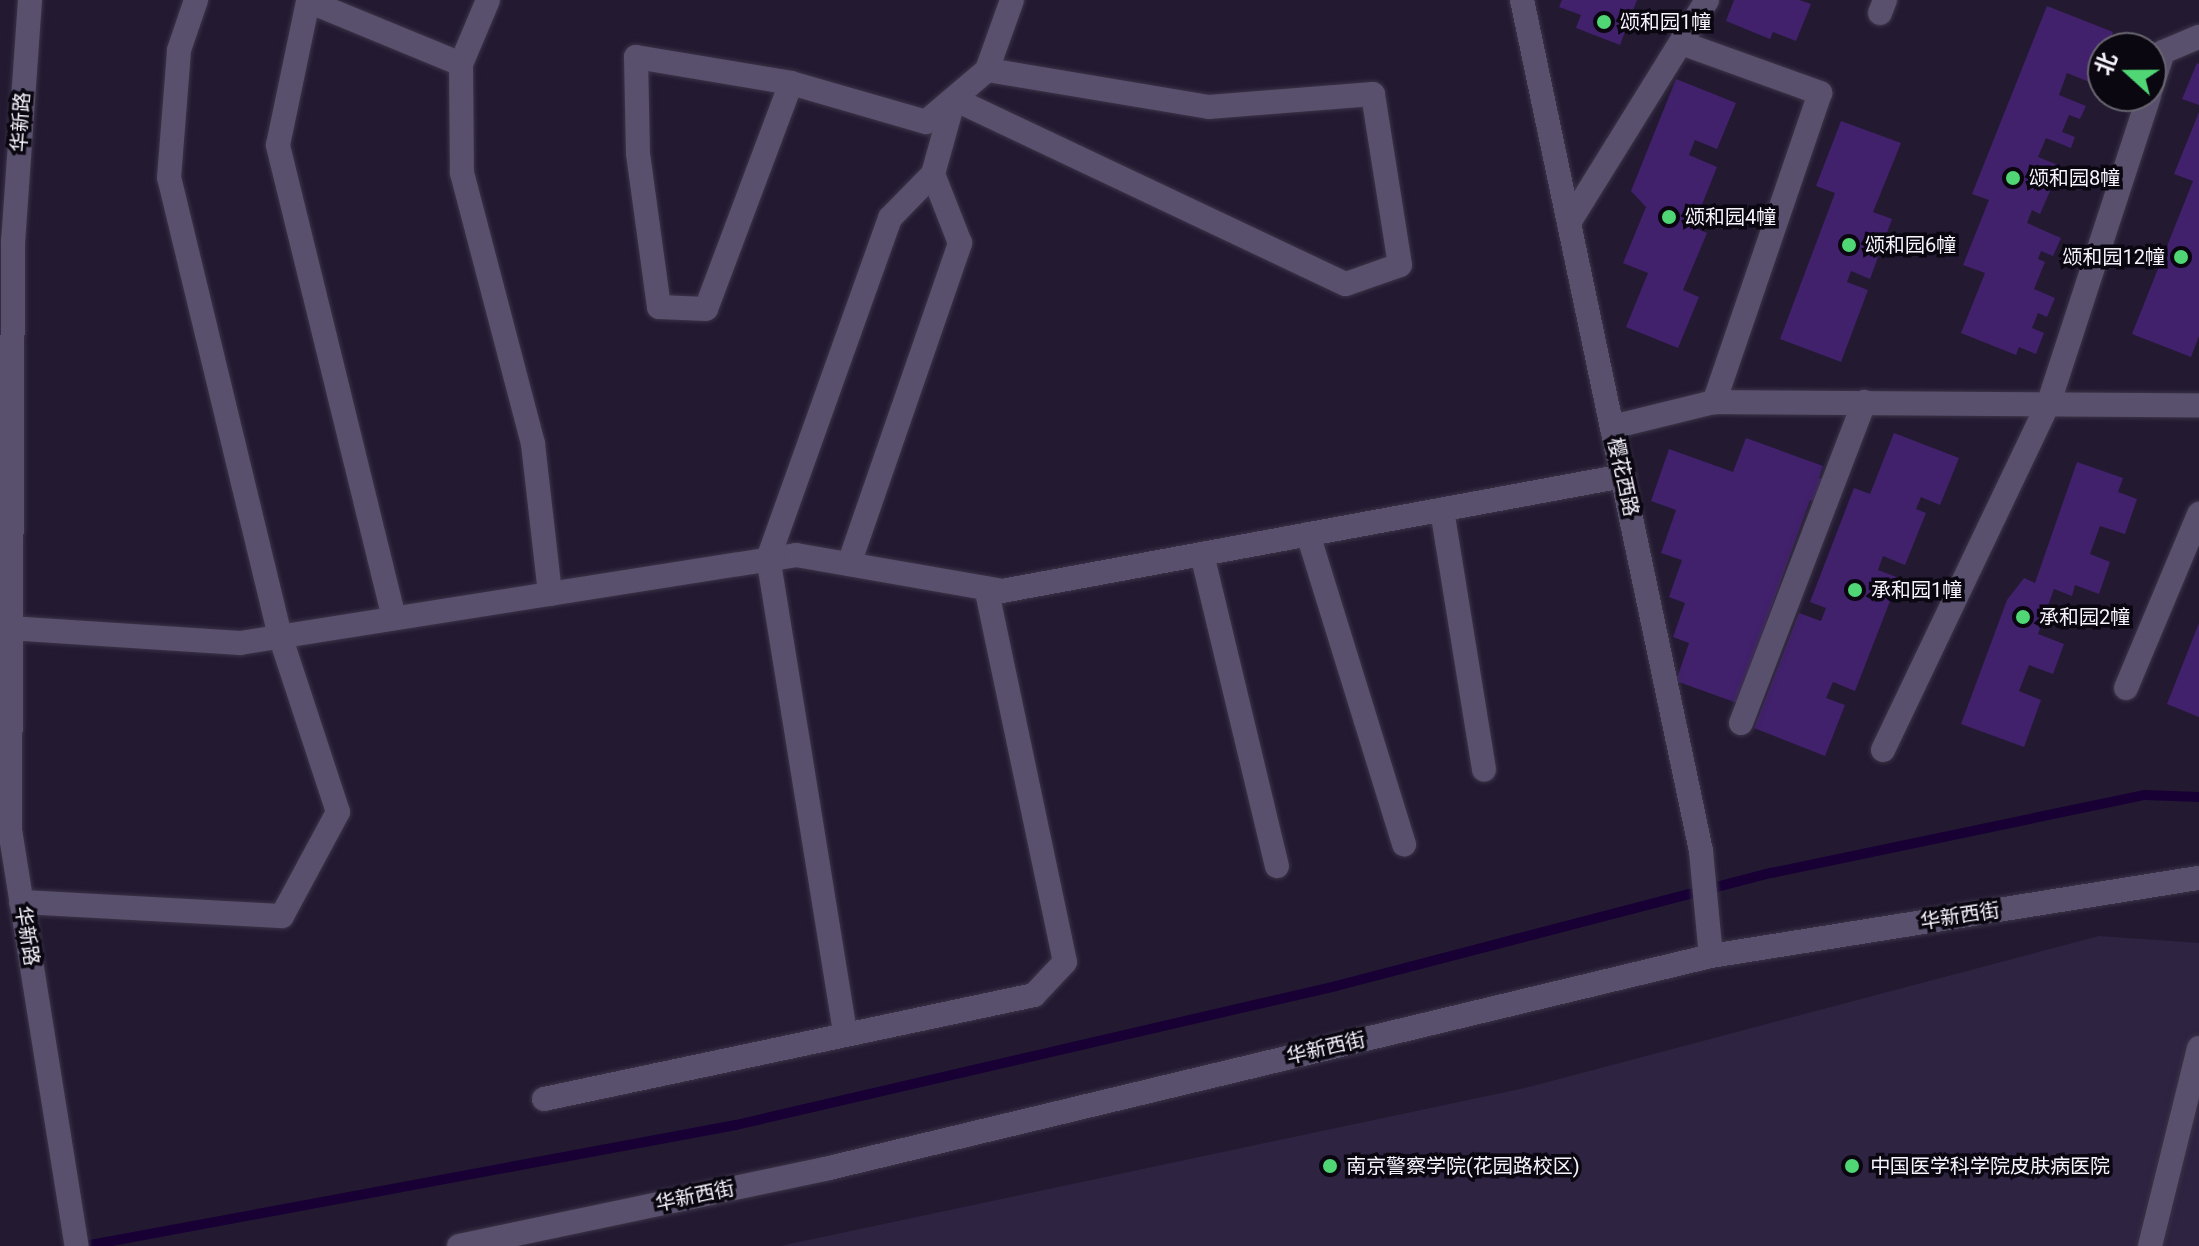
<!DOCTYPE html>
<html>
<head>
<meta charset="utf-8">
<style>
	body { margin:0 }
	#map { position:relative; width:2199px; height:1246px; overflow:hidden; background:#231a32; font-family:Roboto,"Noto Sans SC",sans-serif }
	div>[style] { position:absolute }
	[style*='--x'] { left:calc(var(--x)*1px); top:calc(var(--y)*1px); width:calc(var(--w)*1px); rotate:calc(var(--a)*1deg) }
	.built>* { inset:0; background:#2e2341 }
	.stream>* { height:10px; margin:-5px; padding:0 5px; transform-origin:5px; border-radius:5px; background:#180034 }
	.building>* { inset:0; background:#41206c }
	.roads { filter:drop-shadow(0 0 2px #3b3447) drop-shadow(0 0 2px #3b3447) }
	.minor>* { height:24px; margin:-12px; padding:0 12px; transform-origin:12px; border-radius:12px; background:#59506d }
	.dots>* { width:22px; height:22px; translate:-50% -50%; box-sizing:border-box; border:4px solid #0a0711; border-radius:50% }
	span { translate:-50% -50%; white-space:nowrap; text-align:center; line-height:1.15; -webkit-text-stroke:7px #0a0711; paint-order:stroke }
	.poi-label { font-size:20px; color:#f6f3fd }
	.left { translate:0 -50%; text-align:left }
	.right { translate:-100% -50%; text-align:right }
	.street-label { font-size:20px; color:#f6f3fd }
	.north { position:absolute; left:2087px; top:32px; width:80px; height:80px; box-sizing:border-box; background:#0a0711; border:2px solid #68656f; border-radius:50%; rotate:291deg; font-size:22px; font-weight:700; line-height:32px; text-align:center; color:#f6f3fd }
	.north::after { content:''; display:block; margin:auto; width:28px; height:36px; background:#50d674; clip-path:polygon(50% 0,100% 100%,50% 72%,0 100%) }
</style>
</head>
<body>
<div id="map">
	<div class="built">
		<div style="clip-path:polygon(2099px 936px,2199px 943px,2199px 1246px,780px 1246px,1529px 1087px)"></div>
	</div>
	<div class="stream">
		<div style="--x:85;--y:1246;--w:662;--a:-10.53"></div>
		<div style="--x:736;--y:1125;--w:616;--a:-13.04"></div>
		<div style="--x:1336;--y:986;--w:449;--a:-14.6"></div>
		<div style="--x:1771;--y:873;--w:382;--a:-11.8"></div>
		<div style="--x:2145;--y:795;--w:54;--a:2.1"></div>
	</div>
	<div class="building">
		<div style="clip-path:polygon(1562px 0,1637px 0,1620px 45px,1576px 28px,1581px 15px,1559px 7px)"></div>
		<div style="clip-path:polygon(1734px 0,1799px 0,1811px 4px,1796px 41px,1773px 32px,1770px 39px,1726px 21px)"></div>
		<div style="clip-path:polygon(2047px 6px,2113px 32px,2092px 83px,2067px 73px,2059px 95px,2086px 106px,2080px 119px,2069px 115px,2062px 132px,2075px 137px,2071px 148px,2046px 138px,2038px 157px,2065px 168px,2061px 181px,2048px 175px,2043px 187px,2050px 191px,2040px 214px,2032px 210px,2027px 223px,2061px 238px,2053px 256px,2041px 251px,2038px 259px,2045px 262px,2034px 289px,2055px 298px,2047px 317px,2038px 313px,2032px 328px,2044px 333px,2036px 354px,2019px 347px,2016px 355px,1961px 333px,1985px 273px,1963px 265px,1989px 200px,1972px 194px)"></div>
		<div style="clip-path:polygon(2197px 63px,2199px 64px,2199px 105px,2182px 99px)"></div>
		<div style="clip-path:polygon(1676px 79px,1736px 103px,1717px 149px,1695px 140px,1689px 155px,1717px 167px,1693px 227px,1707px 233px,1683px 290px,1699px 297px,1678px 348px,1626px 327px,1648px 273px,1623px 263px,1646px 207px,1631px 191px)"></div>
		<div style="clip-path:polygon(2199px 112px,2199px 336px,2191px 357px,2132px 334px,2193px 181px,2174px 174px)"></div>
		<div style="clip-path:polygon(1841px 121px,1901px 143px,1873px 212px,1892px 219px,1870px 279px,1851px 271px,1847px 282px,1868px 290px,1841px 362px,1780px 339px,1835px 193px,1816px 186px)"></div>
		<div style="clip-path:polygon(1894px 433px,1959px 458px,1940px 505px,1921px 497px,1916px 509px,1926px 513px,1905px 565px,1883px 556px,1878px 570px,1899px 578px,1855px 691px,1833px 682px,1826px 698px,1845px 705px,1825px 756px,1754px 728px,1799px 613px,1821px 621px,1826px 608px,1810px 602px,1854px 488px,1870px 494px)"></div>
		<div style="clip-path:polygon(1746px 438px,1823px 466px,1819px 478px,1831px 482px,1823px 505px,1810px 500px,1737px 703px,1676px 681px,1689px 643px,1673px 637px,1685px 603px,1669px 597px,1682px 560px,1661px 553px,1676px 510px,1651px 501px,1669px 449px,1733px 472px)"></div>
		<div style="clip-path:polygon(2077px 462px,2123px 478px,2118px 492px,2137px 499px,2125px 534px,2100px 526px,2090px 554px,2110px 562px,2099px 594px,2075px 585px,2072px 596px,2054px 589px,2038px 634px,2064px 644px,2053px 674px,2029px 665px,2019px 691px,2041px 700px,2024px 747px,1961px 724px,2007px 600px,2024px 578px,2035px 583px)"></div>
		<div style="clip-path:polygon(2199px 623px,2199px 717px,2167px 704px)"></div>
	</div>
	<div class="roads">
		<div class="minor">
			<div style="--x:30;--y:0;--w:242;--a:94"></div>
			<div style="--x:13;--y:241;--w:589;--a:90.29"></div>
			<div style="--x:10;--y:830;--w:421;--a:80.9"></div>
			<div style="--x:1522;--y:0;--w:870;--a:78.12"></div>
			<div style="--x:1701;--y:851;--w:105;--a:84.6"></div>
			<div style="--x:1880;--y:13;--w:14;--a:-69"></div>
			<div style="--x:1684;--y:44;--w:145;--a:19.8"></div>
			<div style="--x:1820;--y:93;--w:327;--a:108.9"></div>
			<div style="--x:461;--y:64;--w:69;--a:-67.1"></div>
			<div style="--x:791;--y:83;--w:241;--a:110.6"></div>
			<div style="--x:706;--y:309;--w:47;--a:-177.6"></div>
			<div style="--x:659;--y:307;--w:155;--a:-97.8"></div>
			<div style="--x:638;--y:153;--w:96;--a:-91.2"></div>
			<div style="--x:636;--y:57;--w:157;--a:9.5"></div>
			<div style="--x:791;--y:83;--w:141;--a:16.1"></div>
			<div style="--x:926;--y:122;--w:80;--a:-40.4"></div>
			<div style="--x:987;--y:70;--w:74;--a:-70.3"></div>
			<div style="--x:2151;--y:89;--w:39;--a:-72"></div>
			<div style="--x:2163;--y:52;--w:39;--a:-23"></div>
			<div style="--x:1570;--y:221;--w:260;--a:-58.2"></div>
			<div style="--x:1612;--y:427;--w:105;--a:-13.8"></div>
			<div style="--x:1714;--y:402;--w:485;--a:0.4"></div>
			<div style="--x:1442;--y:510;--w:263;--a:80.8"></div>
			<div style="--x:1308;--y:534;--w:325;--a:72.8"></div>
			<div style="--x:1202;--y:554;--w:321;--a:76.5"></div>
			<div style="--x:849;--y:564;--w:340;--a:-70.9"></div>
			<div style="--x:960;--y:243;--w:74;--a:-111.4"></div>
			<div style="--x:394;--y:618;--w:487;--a:-103.8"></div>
			<div style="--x:278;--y:145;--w:147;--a:-78.2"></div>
			<div style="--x:308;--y:1;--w:165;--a:22.4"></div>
			<div style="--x:461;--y:64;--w:109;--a:89.5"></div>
			<div style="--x:462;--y:173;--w:280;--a:75.3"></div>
			<div style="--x:533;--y:444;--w:151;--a:83.5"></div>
			<div style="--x:9;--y:628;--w:231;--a:3.7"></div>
			<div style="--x:240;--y:643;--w:563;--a:-8.99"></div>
			<div style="--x:796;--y:555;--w:209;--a:9.9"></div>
			<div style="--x:1002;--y:591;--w:632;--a:-10.49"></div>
			<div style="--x:2126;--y:688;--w:189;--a:-67.2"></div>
			<div style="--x:1741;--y:723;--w:344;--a:-69"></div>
			<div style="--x:1883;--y:750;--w:386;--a:-64.5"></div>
			<div style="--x:2049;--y:402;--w:322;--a:-71.9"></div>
			<div style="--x:21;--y:902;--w:261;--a:3.1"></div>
			<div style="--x:282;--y:916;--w:118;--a:-61.7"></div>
			<div style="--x:338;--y:812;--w:185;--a:-108.2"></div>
			<div style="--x:280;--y:636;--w:471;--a:-103.6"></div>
			<div style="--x:169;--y:178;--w:128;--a:-85.5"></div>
			<div style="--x:179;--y:50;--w:53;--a:-71.2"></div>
			<div style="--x:845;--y:1032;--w:479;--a:-99.2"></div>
			<div style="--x:768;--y:559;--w:362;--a:-70.3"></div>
			<div style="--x:890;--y:218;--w:62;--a:-45.7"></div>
			<div style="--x:933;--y:174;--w:78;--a:-74.4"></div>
			<div style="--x:954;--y:99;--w:433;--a:25.3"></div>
			<div style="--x:1346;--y:284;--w:57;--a:-19.4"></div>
			<div style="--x:1400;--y:265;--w:173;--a:-99"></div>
			<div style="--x:1373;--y:94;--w:165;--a:175.5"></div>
			<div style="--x:1209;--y:107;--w:225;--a:-170.5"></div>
			<div style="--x:544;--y:1099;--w:501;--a:-11.98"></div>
			<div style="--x:1034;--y:995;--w:45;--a:-46.8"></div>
			<div style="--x:1065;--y:962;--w:382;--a:-101.9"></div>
			<div style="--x:459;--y:1246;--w:374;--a:-11.9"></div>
			<div style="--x:825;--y:1169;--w:911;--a:-13.52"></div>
			<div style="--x:1711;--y:956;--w:494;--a:-9.1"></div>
			<div style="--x:2150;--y:1246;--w:204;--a:-76.1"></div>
		</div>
	</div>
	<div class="dots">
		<div style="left:1604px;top:22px;background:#50d674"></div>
		<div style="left:2013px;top:178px;background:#50d674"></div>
		<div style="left:1669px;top:217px;background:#50d674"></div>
		<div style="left:1849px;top:245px;background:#50d674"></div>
		<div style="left:2181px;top:257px;background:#50d674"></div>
		<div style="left:1855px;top:590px;background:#50d674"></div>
		<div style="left:2023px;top:617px;background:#50d674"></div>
		<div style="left:1330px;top:1166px;background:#50d674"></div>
		<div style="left:1852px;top:1166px;background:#50d674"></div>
	</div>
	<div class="poi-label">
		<span class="left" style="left:1620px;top:22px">颂和园1幢</span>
		<span class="left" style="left:2029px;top:178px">颂和园8幢</span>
		<span class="left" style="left:1685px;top:217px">颂和园4幢</span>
		<span class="left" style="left:1865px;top:245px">颂和园6幢</span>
		<span class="right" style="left:2165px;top:257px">颂和园12幢</span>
		<span class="left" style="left:1871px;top:590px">承和园1幢</span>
		<span class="left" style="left:2039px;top:617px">承和园2幢</span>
		<span class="left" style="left:1346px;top:1166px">南京警察学院(花园路校区)</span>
		<span class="left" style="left:1870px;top:1166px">中国医学科学院皮肤病医院</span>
	</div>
	<div class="street-label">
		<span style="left:21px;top:122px;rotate:-86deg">华新路</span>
		<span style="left:1623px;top:477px;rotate:78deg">樱花西路</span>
		<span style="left:1960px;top:916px;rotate:-9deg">华新西街</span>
		<span style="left:27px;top:936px;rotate:81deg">华新路</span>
		<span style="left:1326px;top:1048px;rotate:-13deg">华新西街</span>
		<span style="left:695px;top:1196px;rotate:-12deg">华新西街</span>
	</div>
	<div class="north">北</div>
</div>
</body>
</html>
